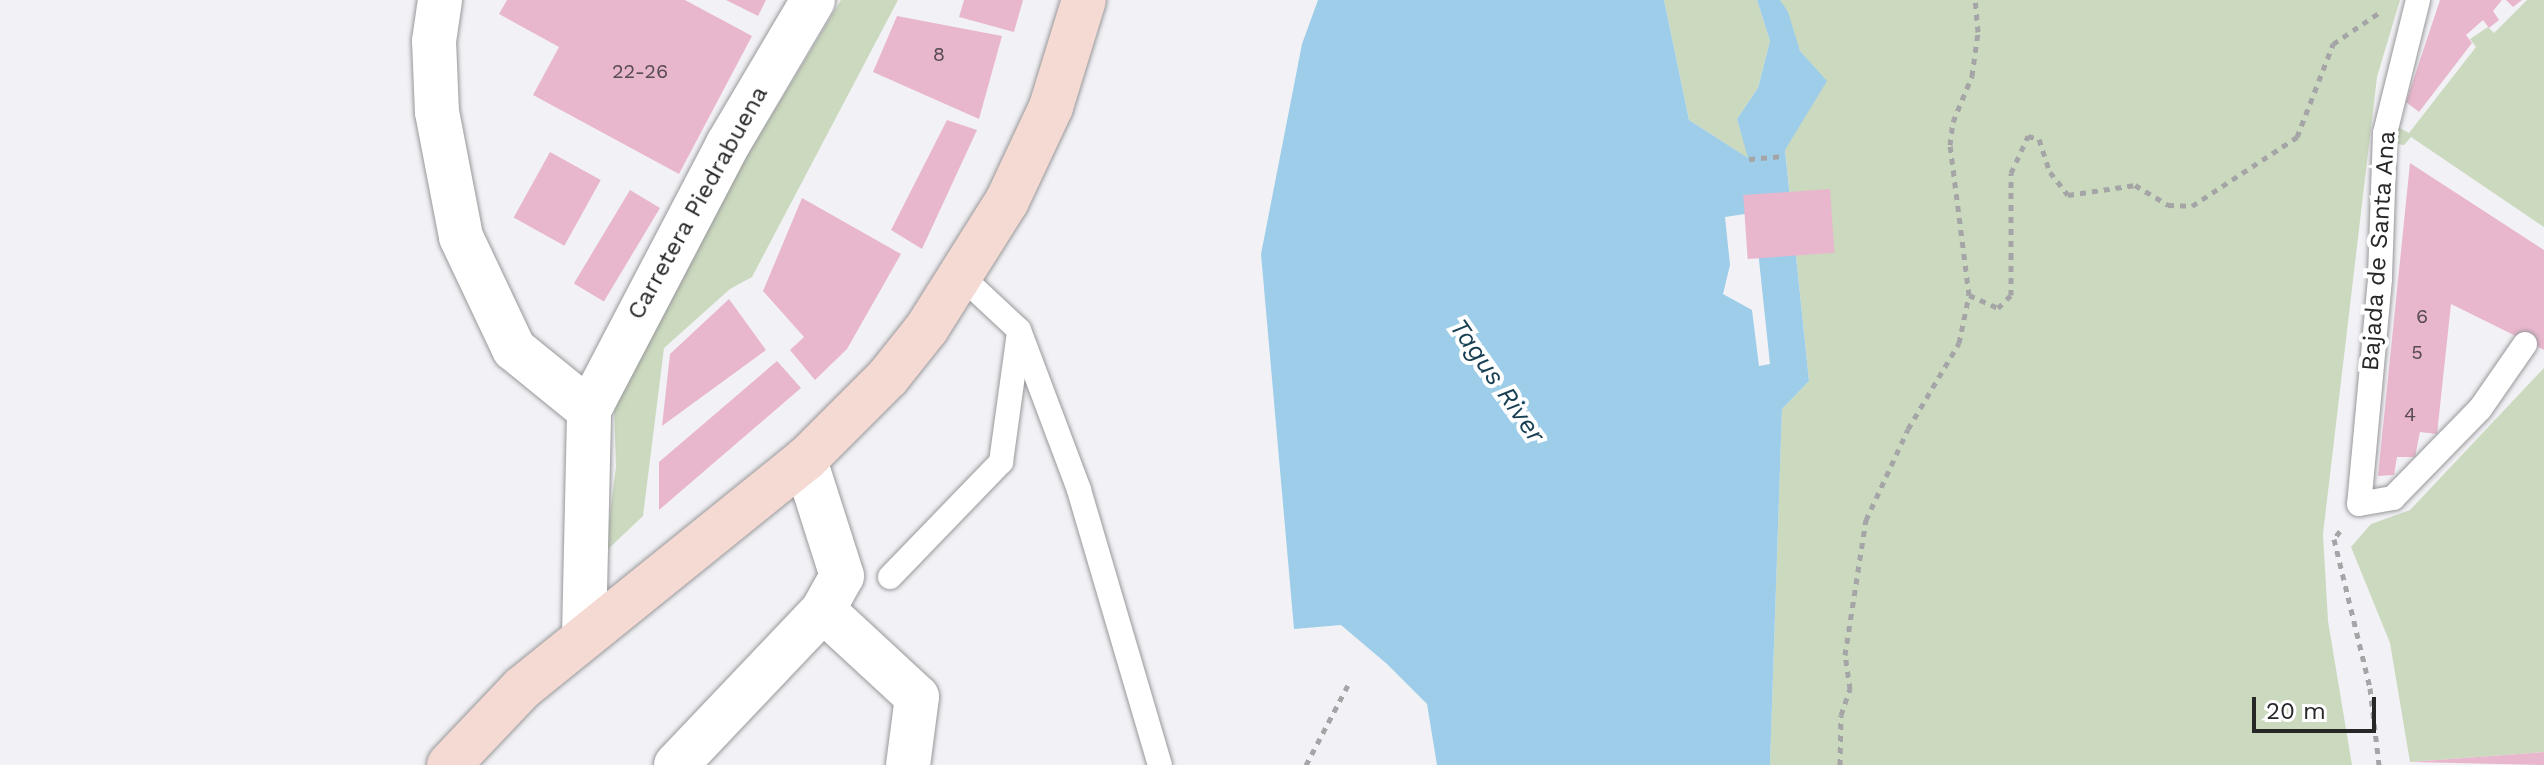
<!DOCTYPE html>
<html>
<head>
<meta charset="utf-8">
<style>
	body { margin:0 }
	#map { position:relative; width:2544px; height:765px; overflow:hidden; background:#f2f2f6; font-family:"Work Sans",sans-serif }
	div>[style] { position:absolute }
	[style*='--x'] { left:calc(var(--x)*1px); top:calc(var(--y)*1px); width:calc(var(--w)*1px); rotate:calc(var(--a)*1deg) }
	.green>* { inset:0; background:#cbd9be }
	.water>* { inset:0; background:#9dcde8 }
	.building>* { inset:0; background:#e9b7cd; transform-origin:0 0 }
	.path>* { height:5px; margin-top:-2.5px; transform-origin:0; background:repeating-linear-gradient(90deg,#a5a5a8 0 6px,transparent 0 12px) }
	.roads { filter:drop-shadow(0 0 2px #98989b) drop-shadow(0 0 2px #98989b) }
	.service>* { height:24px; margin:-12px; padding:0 12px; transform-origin:12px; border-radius:12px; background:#fff }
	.minor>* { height:44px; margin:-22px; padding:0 22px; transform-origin:22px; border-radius:22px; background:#fff }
	.secondary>* { height:44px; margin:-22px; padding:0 22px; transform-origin:22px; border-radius:22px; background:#f4dad2 }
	span { translate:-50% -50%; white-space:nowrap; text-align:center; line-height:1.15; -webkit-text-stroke:8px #fff; paint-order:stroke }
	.number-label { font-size:20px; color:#584b51 }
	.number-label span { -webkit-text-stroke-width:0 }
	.street-label { font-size:24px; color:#272728 }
	.water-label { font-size:26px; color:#173e52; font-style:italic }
	.scale { position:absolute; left:2252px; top:697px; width:124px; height:36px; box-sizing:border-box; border:4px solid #272728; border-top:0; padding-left:10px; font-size:24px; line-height:28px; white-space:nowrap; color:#272728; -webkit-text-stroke:6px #fff; paint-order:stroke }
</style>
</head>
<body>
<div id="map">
	<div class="green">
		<div style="clip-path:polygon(841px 0,898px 0,752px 277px,730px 289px,664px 348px,643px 516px,605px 552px,616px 467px,614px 404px,646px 324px)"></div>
		<div style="clip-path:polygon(1664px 0,1757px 0,1770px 41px,1758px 88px,1737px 119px,1749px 159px,1689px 120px)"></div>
		<div style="clip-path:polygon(1780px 0,2400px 0,2377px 77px,2323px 534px,2328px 621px,2352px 765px,1770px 765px,1782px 409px,1809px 381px,1785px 149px,1826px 81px,1800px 51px)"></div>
		<div style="clip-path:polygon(2527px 0,2544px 0,2544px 227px,2411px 137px,2404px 145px,2395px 144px,2398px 127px,2409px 133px,2476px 47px,2470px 39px,2488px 27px,2494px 33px)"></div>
		<div style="clip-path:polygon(2544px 368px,2544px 752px,2410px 762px,2390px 643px,2351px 547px,2371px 524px,2410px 510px)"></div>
	</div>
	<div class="water">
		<div style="clip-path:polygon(evenodd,1318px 0,1664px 0,1689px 120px,1748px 158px,1737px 119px,1758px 88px,1770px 41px,1757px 0,1780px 0,1788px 12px,1800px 51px,1827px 81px,1785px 150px,1809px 381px,1782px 409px,1770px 765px,1437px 765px,1427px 704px,1387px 664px,1341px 625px,1294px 629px,1261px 254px,1302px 44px,1318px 0,1752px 194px,1770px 364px,1759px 366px,1752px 310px,1723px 294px,1730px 265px,1725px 217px,1745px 214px,1752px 194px)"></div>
	</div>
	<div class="building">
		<div style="clip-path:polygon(507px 0,685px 0,752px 36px,679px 174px,533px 95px,559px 47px,499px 14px)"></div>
		<div style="clip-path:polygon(726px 0,766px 0,758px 16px)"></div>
		<div style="clip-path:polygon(964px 0,1023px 0,1014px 32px,959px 17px)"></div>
		<div style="clip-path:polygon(2440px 0,2502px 0,2493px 11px,2499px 20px,2489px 28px,2483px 20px,2466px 35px,2472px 43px,2419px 112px,2406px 102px)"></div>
		<div style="clip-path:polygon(2506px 0,2522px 0,2513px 7px)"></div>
		<div style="clip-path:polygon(897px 16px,1002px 36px,979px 119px,873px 72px)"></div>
		<div style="clip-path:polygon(947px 120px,977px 130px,922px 249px,891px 230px)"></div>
		<div style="left:550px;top:152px;width:58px;height:75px;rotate:29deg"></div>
		<div style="clip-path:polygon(2410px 163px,2544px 250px,2544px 350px,2451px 304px,2437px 434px,2420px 432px,2415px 457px,2397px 457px,2394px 475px,2378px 476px)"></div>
		<div style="left:1830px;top:189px;width:64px;height:87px;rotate:86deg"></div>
		<div style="left:630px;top:190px;width:35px;height:109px;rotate:31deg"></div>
		<div style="clip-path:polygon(802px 198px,901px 254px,847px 349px,815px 380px,790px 350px,804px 337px,763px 291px)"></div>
		<div style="clip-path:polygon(729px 299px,766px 350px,662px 426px,670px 354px)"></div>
		<div style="clip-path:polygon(777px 361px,801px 388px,659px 510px,659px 462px)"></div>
		<div style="clip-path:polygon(2544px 752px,2544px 765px,2410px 762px)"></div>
	</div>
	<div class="path">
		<div style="--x:1749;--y:159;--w:36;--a:-5"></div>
		<div style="--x:1969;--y:295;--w:32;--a:24"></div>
		<div style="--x:1998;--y:308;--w:18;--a:-45"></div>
		<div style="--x:2011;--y:295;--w:122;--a:-90"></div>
		<div style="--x:2011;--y:173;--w:41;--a:-65.3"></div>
		<div style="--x:2028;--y:136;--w:11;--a:15"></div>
		<div style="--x:2039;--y:139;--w:35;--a:72"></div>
		<div style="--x:2050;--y:172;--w:29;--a:52"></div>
		<div style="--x:2068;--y:195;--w:68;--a:-8.5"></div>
		<div style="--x:2135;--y:185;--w:39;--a:31"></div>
		<div style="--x:2168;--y:205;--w:24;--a:2"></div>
		<div style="--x:2192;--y:206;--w:126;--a:-33.3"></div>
		<div style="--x:2297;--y:137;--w:100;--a:-68.8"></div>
		<div style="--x:2333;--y:44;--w:57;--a:-34.2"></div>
		<div style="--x:2340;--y:531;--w:10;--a:127"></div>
		<div style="--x:2334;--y:539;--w:153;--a:76.4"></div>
		<div style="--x:2370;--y:688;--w:78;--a:83.3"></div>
		<div style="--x:1306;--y:765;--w:93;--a:-62.3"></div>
		<div style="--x:1840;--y:765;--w:50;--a:-88.9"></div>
		<div style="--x:1841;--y:715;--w:28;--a:-71"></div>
		<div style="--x:1850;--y:689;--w:34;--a:-98"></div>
		<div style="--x:1845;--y:655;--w:137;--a:-81.2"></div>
		<div style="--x:1866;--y:520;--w:100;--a:-65.2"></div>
		<div style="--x:1908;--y:429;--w:100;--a:-59.3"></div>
		<div style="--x:1959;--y:343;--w:49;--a:-78.2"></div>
		<div style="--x:1969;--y:295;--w:151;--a:-97.2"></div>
		<div style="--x:1950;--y:145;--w:23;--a:-83"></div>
		<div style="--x:1953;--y:122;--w:50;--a:-67.6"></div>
		<div style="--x:1972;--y:76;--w:44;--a:-82.2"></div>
		<div style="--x:1978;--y:32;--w:32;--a:-95"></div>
	</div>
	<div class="roads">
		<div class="service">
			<div style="--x:2418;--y:0;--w:137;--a:103.9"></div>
			<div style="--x:2385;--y:133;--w:146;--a:92"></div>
			<div style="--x:2380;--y:279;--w:226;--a:95.3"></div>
			<div style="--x:2359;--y:504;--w:35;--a:-10"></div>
			<div style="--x:2393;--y:498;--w:124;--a:-45.7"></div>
			<div style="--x:2480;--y:409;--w:79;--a:-55.3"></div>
			<div style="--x:961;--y:276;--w:79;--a:43"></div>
			<div style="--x:1019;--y:330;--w:171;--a:69.4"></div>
			<div style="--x:1079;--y:490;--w:287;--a:73.6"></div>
			<div style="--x:890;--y:577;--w:160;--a:-46"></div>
			<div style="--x:1001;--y:462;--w:131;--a:-82.1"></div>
		</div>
		<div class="minor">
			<div style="--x:440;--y:0;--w:41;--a:98.3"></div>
			<div style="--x:434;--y:41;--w:71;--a:87.6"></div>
			<div style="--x:437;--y:112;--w:127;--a:79.1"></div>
			<div style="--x:461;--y:237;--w:124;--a:64.7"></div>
			<div style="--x:514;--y:349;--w:97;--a:39.1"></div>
			<div style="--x:823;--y:610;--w:128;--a:42.8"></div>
			<div style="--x:917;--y:697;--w:69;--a:97.5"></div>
			<div style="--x:584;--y:636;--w:226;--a:-88.7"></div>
			<div style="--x:589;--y:410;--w:300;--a:-62.4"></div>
			<div style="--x:728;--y:144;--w:167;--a:-59.4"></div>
			<div style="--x:676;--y:765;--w:214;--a:-46.5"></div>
			<div style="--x:823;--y:610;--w:39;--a:-61"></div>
			<div style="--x:842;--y:576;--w:122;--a:-107.7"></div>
		</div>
		<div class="secondary">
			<div style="--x:449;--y:765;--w:106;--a:-46.5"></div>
			<div style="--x:522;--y:688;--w:363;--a:-38.9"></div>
			<div style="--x:805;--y:460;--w:117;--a:-45"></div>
			<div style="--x:888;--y:377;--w:63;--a:-51.5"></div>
			<div style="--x:927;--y:328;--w:150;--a:-57.8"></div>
			<div style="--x:1007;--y:201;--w:104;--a:-64.9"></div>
			<div style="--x:1051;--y:107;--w:112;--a:-72.9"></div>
		</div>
	</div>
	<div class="number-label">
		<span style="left:939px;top:54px">8</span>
		<span style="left:640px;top:71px">22-26</span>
		<span style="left:2422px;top:316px">6</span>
		<span style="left:2417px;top:352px">5</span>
		<span style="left:2410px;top:414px">4</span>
	</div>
	<div class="street-label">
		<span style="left:698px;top:203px;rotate:-61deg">Carretera Piedrabuena</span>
		<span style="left:2379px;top:251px;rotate:-86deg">Bajada de Santa Ana</span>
	</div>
	<div class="water-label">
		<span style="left:1497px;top:381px;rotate:55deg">Tagus River</span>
	</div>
	<div class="scale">20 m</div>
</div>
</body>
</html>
